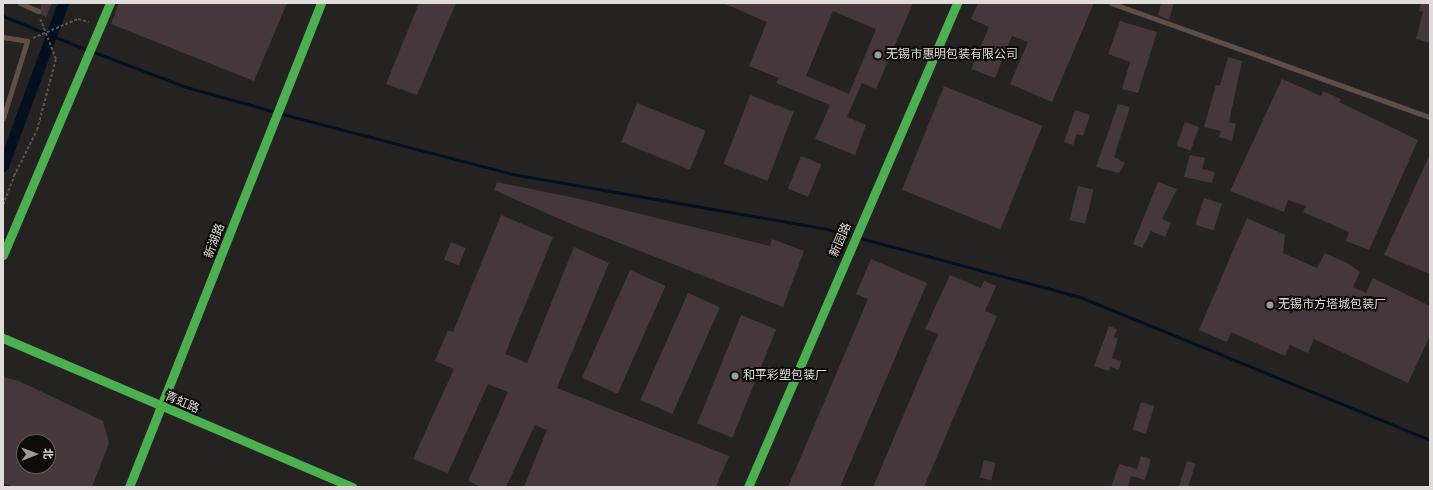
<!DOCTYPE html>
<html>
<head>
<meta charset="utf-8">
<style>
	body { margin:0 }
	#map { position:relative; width:1433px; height:490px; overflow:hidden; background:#252321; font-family:Karla,"Noto Sans SC",sans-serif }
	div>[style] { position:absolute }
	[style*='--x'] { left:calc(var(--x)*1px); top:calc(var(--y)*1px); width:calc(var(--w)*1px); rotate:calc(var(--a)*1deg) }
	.stream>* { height:3px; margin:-1.5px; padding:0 1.5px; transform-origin:1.5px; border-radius:1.5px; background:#04101f }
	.canal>* { height:11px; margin:-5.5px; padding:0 5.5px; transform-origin:5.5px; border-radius:5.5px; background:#04101f }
	.building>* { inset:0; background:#45373b; transform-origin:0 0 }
	.path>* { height:2px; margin-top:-1px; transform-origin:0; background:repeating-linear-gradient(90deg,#5b534c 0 3px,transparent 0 5px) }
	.lane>* { height:5px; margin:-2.5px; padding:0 2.5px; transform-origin:2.5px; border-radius:2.5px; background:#5e5048 }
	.fast>* { height:9px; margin:-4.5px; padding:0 4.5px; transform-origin:4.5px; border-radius:4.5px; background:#4caf50 }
	.dots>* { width:11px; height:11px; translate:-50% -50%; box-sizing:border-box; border:2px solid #0e0c0b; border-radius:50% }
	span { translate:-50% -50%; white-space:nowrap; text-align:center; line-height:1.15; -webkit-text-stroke:4px #0e0c0b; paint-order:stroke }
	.poi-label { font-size:12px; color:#dfdcd9 }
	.left { translate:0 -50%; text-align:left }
	.street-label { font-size:12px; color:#dfdcd9 }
	.frame { position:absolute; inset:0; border:4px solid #dfdcd9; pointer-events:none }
	.north { position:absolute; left:16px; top:434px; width:40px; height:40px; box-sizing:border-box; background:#0e0c0b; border:1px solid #625f5d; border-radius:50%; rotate:89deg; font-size:11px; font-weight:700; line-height:16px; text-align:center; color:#dfdcd9 }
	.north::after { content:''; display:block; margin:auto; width:14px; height:18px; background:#9e9b99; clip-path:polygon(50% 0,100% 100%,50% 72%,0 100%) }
</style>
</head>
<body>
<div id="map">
	<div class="stream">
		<div style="--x:3;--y:16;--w:88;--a:21.9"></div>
		<div style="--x:94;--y:52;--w:98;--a:20.8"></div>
		<div style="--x:186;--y:87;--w:89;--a:15.6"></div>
		<div style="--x:282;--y:114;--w:238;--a:14.6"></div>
		<div style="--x:512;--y:174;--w:316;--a:9.9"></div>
		<div style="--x:823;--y:228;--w:31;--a:15"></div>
		<div style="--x:860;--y:238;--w:228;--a:15"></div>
		<div style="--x:1080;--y:297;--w:378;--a:22.2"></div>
	</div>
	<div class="canal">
		<div style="--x:3;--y:166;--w:174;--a:-69.8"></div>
	</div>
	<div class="building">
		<div style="clip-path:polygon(41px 3px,52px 3px,46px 17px,40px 14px)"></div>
		<div style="clip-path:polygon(119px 3px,287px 3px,254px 81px,111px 24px)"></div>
		<div style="clip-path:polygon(419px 3px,456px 3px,417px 95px,386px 84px)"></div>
		<div style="clip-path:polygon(evenodd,723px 3px,913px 3px,876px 89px,862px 83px,847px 117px,866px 125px,855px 155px,815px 139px,830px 105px,776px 83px,779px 78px,749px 66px,767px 22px,723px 3px,833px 11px,876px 29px,849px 94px,806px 76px,833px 11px)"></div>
		<div style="clip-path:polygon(978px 3px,1094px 3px,1052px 102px,1010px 84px,1028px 42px,1012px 36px,995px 78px,971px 69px,989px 27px,971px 19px)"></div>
		<div style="clip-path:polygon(1161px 3px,1174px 3px,1169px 20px,1158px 15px)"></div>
		<div style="clip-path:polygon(1421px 3px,1430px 3px,1430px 43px,1416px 39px,1423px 12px,1419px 11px)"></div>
		<div style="clip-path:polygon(1120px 21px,1157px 32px,1138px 93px,1122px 89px,1130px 62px,1108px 54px)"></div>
		<div style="clip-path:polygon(1228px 57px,1242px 61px,1229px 122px,1236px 124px,1232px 141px,1219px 137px,1221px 131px,1204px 127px,1216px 85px,1220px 86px)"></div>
		<div style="clip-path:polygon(1282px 79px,1321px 96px,1323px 91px,1341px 99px,1339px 102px,1418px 140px,1369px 250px,1346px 241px,1349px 232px,1303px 212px,1306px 206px,1288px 200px,1284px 212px,1230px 191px)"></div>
		<div style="left:944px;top:86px;width:106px;height:112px;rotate:22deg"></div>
		<div style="left:750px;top:95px;width:47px;height:74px;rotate:21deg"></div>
		<div style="left:637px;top:103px;width:74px;height:42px;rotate:22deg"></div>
		<div style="clip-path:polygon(1118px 104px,1130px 107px,1114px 157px,1125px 163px,1119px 173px,1096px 167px)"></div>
		<div style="clip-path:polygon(1075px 110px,1090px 115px,1083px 136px,1077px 134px,1073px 145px,1064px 142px)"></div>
		<div style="left:1185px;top:122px;width:15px;height:25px;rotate:20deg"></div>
		<div style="clip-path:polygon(1430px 154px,1430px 274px,1384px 255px)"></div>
		<div style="clip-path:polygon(1190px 155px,1205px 158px,1202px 169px,1215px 172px,1212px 183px,1184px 177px)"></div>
		<div style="left:801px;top:156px;width:22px;height:35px;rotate:22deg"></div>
		<div style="clip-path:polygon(497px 182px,580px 199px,770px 246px,772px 239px,804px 251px,783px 307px,571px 224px,494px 190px)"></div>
		<div style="clip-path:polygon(1158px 182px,1177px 189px,1162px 219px,1171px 223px,1165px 237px,1151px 231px,1142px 248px,1133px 244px)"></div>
		<div style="left:1078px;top:186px;width:16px;height:35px;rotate:14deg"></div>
		<div style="left:1204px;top:198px;width:19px;height:28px;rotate:18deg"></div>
		<div style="clip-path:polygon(501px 215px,553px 237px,505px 354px,527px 363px,574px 247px,609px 263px,557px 388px,729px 456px,716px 487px,524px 487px,547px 430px,535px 425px,506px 487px,481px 487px,468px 481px,508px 392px,488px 384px,448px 473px,413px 459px,454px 369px,435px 361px,448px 330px,453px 332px)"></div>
		<div style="clip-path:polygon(1247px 218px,1285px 235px,1283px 253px,1317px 268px,1325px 253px,1349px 264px,1360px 272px,1353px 287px,1366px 293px,1373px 278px,1430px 306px,1430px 336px,1408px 383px,1314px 339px,1308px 353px,1290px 345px,1285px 356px,1231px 332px,1227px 342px,1199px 330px)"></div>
		<div style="left:451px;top:242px;width:16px;height:19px;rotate:22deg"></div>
		<div style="clip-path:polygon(871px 259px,927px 283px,840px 487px,788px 487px,868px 299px,856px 294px)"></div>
		<div style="left:630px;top:270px;width:39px;height:118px;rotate:24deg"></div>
		<div style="clip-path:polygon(950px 275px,981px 288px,984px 281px,996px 286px,985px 311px,997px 316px,924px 487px,873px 487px,938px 334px,925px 329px)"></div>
		<div style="left:688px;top:293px;width:35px;height:117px;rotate:24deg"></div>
		<div style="left:741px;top:315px;width:38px;height:117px;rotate:22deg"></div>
		<div style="clip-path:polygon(1109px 326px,1117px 329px,1114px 337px,1118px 339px,1112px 358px,1121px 361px,1119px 370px,1111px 367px,1109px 371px,1094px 366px)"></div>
		<div style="clip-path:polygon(evenodd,3px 377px,19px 381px,103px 421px,109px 443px,92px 487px,14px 487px,3px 483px,3px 377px,24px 442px,48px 442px,48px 466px,24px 466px,24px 442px)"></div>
		<div style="left:1141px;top:402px;width:14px;height:29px;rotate:17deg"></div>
		<div style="clip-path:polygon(1141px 456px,1151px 459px,1145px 480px,1131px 476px,1128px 487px,1111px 487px,1119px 464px,1137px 469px)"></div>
		<div style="left:984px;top:460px;width:12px;height:18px;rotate:14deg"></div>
		<div style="left:1187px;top:461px;width:9px;height:27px;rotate:18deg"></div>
	</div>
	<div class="path">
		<div style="--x:33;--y:38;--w:49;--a:-22.9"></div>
		<div style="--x:78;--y:19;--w:11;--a:15"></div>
		<div style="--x:3;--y:205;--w:31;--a:-69"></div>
		<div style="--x:14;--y:176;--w:51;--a:-63.4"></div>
		<div style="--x:37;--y:130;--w:73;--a:-75"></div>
		<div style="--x:56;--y:59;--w:44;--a:-111.3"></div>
	</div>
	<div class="lane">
		<div style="--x:20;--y:3;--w:20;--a:24"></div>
		<div style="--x:1111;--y:3;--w:339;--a:19.7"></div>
		<div style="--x:3;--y:37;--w:24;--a:9"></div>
		<div style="--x:27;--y:41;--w:81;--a:107.3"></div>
	</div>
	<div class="fast">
		<div style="--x:3;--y:255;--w:274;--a:-67"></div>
		<div style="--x:3;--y:338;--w:380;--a:23.1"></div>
		<div style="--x:129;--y:487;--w:521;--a:-68.36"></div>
		<div style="--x:748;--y:487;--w:527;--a:-66.64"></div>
	</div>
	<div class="dots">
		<div style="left:878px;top:55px;background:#9e9b99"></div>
		<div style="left:1270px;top:305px;background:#9e9b99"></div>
		<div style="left:735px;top:376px;background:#9e9b99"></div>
	</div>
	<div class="poi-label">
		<span class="left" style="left:886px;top:55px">无锡市惠明包装有限公司</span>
		<span class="left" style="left:1278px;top:305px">无锡市方塔城包装厂</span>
		<span class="left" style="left:743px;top:376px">和平彩塑包装厂</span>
	</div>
	<div class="street-label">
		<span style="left:841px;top:240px;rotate:-67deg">新园路</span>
		<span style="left:215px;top:241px;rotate:-69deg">新湖路</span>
		<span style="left:182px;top:403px;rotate:23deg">青虹路</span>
	</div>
	<div class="frame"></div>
	<div class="north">北</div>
</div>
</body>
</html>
